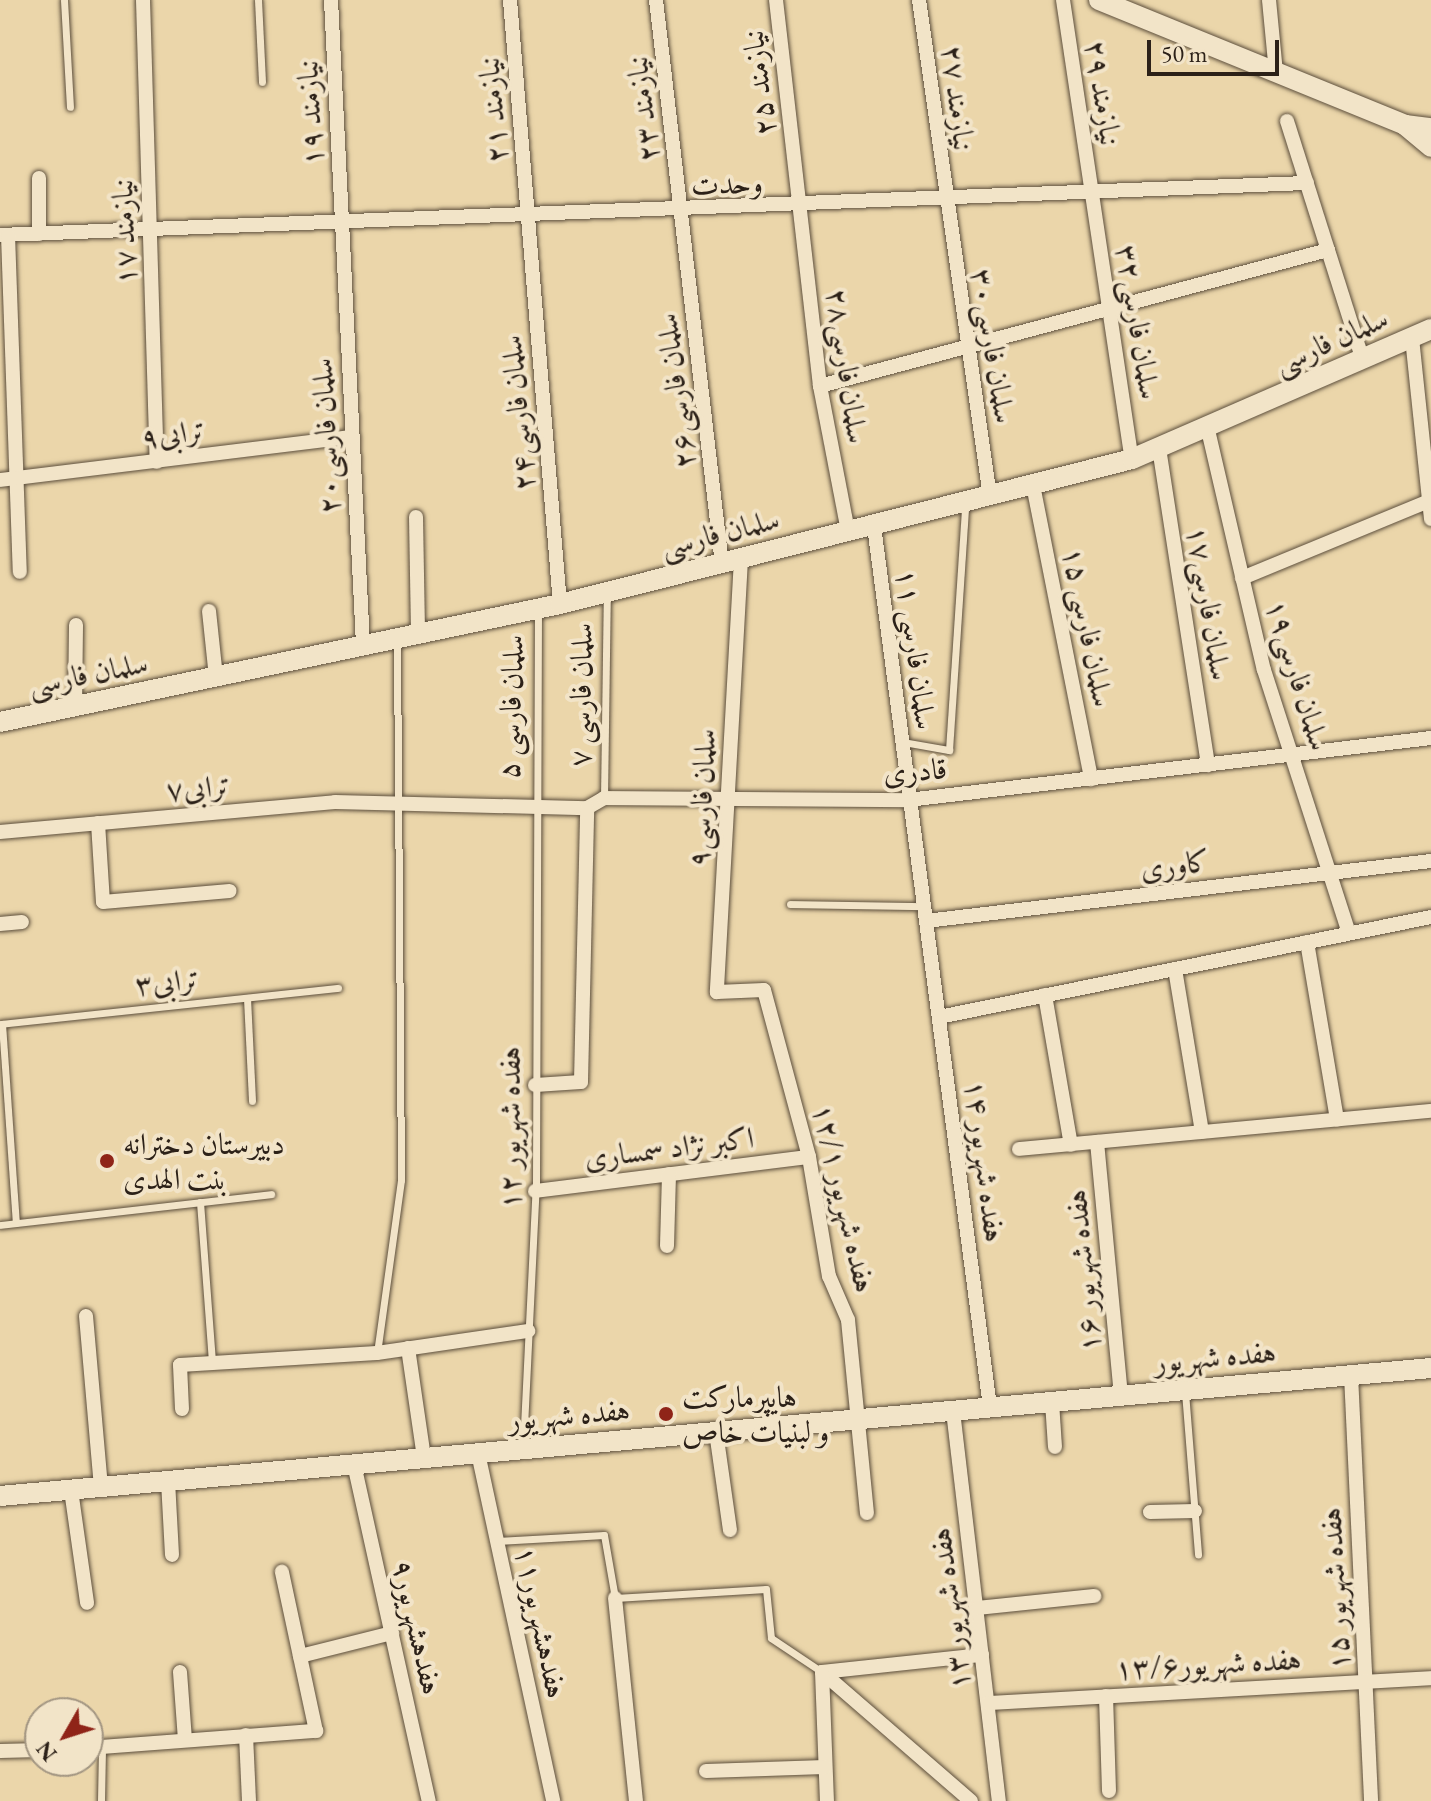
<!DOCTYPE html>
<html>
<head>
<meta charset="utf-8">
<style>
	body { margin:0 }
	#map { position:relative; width:1431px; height:1801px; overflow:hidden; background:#ebd6aa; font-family:"EB Garamond",Amiri,serif }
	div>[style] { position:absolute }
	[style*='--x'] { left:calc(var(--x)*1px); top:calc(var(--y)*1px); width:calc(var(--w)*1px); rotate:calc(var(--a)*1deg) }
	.roads { filter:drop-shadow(0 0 2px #5c4e3c) drop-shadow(0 0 2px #5c4e3c) }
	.lane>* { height:7px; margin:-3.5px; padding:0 3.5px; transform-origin:3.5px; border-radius:3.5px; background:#f2e4c8 }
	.street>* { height:14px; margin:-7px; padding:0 7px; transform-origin:7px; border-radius:7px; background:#f2e4c8 }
	.secondary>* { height:20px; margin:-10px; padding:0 10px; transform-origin:10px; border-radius:10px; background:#f2e4c8 }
	.dots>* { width:22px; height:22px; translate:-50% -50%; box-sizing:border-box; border:4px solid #f2e4c8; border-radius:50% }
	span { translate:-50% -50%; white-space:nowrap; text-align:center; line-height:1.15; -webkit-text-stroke:8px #f2e4c8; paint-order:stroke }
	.street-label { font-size:30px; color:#2c2118 }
	.poi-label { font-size:30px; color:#2c2118 }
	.left { translate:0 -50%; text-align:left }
	.north { position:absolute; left:24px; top:1697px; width:80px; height:80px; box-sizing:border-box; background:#f2e4c8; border:2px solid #a39682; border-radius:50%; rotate:231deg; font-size:22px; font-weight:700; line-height:32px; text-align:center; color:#2c2118 }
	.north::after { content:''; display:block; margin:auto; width:28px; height:36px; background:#8f2418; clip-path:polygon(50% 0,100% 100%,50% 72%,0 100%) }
	.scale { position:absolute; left:1147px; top:40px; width:132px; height:36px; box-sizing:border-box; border:4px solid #2c2118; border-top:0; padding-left:10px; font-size:24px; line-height:28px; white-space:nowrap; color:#2c2118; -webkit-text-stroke:6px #f2e4c8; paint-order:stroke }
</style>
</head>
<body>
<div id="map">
	<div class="roads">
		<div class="lane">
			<div style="--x:64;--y:0;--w:107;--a:86.8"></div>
			<div style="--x:258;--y:0;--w:82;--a:87.2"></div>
			<div style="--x:903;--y:742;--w:47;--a:9.9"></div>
			<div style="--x:949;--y:750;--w:245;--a:-86.2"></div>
			<div style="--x:604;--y:798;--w:203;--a:-89.2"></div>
			<div style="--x:790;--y:904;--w:133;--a:0.9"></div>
			<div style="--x:247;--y:998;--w:103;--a:87.2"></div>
			<div style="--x:0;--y:1024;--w:340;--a:-6.1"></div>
			<div style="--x:2;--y:1024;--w:199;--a:86"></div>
			<div style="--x:200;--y:1202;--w:161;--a:85.7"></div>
			<div style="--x:0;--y:1225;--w:273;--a:-6.5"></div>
			<div style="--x:377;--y:1353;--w:175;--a:-82.1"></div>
			<div style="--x:401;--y:1180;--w:539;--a:-90.43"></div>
			<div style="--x:1185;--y:1392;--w:163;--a:85.4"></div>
			<div style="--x:523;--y:1447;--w:264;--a:-87.2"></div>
			<div style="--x:536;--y:1183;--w:571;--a:-89.8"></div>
			<div style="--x:497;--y:1541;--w:107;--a:-3.2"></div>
			<div style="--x:604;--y:1535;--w:64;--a:80.1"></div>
			<div style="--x:615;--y:1598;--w:151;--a:-3.4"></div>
			<div style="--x:766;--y:1589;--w:49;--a:84.2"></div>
			<div style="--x:771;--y:1638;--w:61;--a:33.7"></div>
			<div style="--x:101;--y:1801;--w:54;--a:-88.9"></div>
		</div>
		<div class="street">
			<div style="--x:143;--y:0;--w:462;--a:88.3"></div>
			<div style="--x:331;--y:0;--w:647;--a:87.16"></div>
			<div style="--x:510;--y:0;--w:606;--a:85.27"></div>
			<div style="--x:656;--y:0;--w:568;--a:83.33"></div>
			<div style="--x:776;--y:0;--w:388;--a:83.5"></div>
			<div style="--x:820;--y:386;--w:149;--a:79.1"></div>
			<div style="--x:919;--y:0;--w:502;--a:81.87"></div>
			<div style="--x:1063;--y:0;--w:464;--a:81.5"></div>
			<div style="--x:1269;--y:0;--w:73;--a:84.5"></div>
			<div style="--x:1287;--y:121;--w:251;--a:72.4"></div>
			<div style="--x:39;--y:234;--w:56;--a:-90"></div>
			<div style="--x:0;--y:235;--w:1308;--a:-2.28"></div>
			<div style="--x:8;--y:235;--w:337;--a:88"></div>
			<div style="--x:1412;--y:338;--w:182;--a:84"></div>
			<div style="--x:820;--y:386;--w:526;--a:-14.99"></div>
			<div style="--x:1208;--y:430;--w:246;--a:76.9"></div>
			<div style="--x:1264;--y:670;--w:276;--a:72.1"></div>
			<div style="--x:1159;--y:448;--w:321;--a:81.2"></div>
			<div style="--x:0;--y:480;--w:355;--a:-7"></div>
			<div style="--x:1033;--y:485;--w:300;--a:78.8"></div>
			<div style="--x:416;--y:517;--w:118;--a:89"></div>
			<div style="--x:874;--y:526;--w:889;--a:82.5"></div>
			<div style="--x:741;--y:559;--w:434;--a:93.2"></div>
			<div style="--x:717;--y:992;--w:47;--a:-2.4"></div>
			<div style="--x:764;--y:990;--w:173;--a:74.9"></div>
			<div style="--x:809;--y:1157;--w:121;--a:80.5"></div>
			<div style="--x:829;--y:1276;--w:48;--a:66.6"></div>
			<div style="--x:848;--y:1320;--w:194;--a:84.4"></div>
			<div style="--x:1242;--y:578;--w:202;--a:-22.4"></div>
			<div style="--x:209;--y:611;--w:67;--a:84"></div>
			<div style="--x:75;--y:708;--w:83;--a:-89.3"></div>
			<div style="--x:98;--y:823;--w:79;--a:86.4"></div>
			<div style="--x:103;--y:902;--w:127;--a:-5"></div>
			<div style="--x:0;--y:832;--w:336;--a:-5.1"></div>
			<div style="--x:335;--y:802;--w:252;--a:1.4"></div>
			<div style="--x:587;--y:808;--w:20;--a:-30"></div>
			<div style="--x:604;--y:798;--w:304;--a:0.4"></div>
			<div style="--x:908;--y:800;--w:527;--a:-6.76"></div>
			<div style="--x:926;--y:921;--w:509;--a:-6.78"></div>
			<div style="--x:0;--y:924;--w:22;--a:-5"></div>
			<div style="--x:1307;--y:942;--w:180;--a:80.4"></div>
			<div style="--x:1175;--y:969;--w:165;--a:80.6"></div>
			<div style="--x:1045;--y:995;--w:152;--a:80.2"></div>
			<div style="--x:939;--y:1017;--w:502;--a:-11.49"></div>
			<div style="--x:535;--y:1085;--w:46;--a:-3.7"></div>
			<div style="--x:581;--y:1082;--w:274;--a:-88.7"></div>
			<div style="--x:1097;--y:1142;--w:255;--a:84.6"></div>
			<div style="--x:1019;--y:1149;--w:414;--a:-5.3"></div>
			<div style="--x:535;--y:1191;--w:276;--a:-7.1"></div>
			<div style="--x:667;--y:1246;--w:72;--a:-88.4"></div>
			<div style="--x:86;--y:1316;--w:172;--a:85"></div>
			<div style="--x:408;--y:1348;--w:111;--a:81.7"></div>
			<div style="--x:1351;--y:1375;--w:426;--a:87.3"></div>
			<div style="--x:1052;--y:1402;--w:45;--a:86.2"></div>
			<div style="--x:182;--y:1409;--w:44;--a:-92.6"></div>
			<div style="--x:180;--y:1365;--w:197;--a:-3.5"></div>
			<div style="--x:377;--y:1353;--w:153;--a:-8.3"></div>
			<div style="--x:953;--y:1411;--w:393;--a:83.3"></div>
			<div style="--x:716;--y:1432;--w:99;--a:81.9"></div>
			<div style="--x:478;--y:1453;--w:356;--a:77.8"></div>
			<div style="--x:354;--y:1464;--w:345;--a:77.5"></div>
			<div style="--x:168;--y:1481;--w:74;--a:86.9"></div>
			<div style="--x:71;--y:1490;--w:114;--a:81.9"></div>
			<div style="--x:1150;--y:1512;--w:45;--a:-1.3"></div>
			<div style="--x:615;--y:1598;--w:204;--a:84.1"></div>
			<div style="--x:977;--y:1608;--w:118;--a:-5.9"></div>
			<div style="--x:300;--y:1656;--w:95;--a:-14"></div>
			<div style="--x:180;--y:1672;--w:68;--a:85.8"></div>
			<div style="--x:822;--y:1672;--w:197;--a:40.9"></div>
			<div style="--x:822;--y:1672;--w:161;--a:-6.1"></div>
			<div style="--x:822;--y:1672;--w:129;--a:87.8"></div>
			<div style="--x:1106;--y:1696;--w:95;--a:88.2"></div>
			<div style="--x:988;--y:1703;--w:444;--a:-3.2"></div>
			<div style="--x:246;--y:1735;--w:66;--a:87.4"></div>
			<div style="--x:88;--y:1748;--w:229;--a:-4.3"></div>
			<div style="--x:316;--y:1731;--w:163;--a:-102.1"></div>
			<div style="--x:0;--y:1751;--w:40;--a:-1.4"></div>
			<div style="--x:706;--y:1771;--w:119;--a:-1.9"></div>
		</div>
		<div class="secondary">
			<div style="--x:1099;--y:0;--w:331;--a:22.2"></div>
			<div style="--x:1405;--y:125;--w:26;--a:7"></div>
			<div style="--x:1405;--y:125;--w:34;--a:40"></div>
			<div style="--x:0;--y:722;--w:572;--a:-11.9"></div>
			<div style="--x:560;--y:604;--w:590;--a:-14.22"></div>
			<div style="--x:1132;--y:459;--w:326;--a:-23.5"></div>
			<div style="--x:0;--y:1496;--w:1437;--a:-5.11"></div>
		</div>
	</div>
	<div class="dots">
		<div style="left:107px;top:1161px;background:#8f2418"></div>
		<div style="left:666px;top:1414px;background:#8f2418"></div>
	</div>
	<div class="street-label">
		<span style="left:759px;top:83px;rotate:-97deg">نیازمند ۲۵</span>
		<span style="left:1103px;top:93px;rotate:81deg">نیازمند ۲۹</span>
		<span style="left:958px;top:98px;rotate:83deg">نیازمند ۲۷</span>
		<span style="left:643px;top:109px;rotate:-97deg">نیازمند ۲۳</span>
		<span style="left:493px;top:110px;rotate:-95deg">نیازمند ۲۱</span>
		<span style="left:310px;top:113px;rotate:-93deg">نیازمند ۱۹</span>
		<span style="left:727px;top:184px;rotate:-2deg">وحدت</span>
		<span style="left:124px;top:232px;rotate:-92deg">نیازمند ۱۷</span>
		<span style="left:1138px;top:322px;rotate:81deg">سلمان فارسی۳۲</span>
		<span style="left:1331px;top:341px;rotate:-24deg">سلمان فارسی</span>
		<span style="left:993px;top:346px;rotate:81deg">سلمان فارسی۳۰</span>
		<span style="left:847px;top:366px;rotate:82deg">سلمان فارسی۲۸</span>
		<span style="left:676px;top:391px;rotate:-97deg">سلمان فارسی۲۶</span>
		<span style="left:518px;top:413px;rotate:-95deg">سلمان فارسی۲۴</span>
		<span style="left:173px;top:434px;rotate:-8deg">ترابی۹</span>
		<span style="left:326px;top:436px;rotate:-93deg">سلمان فارسی۲۰</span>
		<span style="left:720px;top:533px;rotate:-14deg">سلمان فارسی</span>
		<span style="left:1209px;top:603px;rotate:81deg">سلمان فارسی۱۷</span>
		<span style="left:1088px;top:627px;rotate:79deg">سلمان فارسی ۱۵</span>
		<span style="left:916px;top:649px;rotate:83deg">سلمان فارسی ۱۱</span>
		<span style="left:88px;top:674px;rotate:-11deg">سلمان فارسی</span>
		<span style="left:1298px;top:675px;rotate:73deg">سلمان فارسی۱۹</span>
		<span style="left:581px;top:695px;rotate:-89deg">سلمان فارسی ۷</span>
		<span style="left:511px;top:707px;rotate:-88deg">سلمان فارسی ۵</span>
		<span style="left:915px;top:771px;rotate:-4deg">قادری</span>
		<span style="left:198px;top:788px;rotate:-5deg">ترابی۷</span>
		<span style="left:702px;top:798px;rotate:-87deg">سلمان فارسی۹</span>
		<span style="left:1175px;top:865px;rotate:-7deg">کاوری</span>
		<span style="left:167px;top:982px;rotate:-6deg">ترابی۳</span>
		<span style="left:510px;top:1128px;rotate:-90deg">هفده شهریور ۱۲</span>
		<span style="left:669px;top:1148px;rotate:-7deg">اکبر نژاد سمساری</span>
		<span style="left:985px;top:1161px;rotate:83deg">هفده شهریور ۱۴</span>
		<span style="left:844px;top:1198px;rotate:77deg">هفده شهریور ۱۲/۱</span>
		<span style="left:1083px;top:1271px;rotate:-95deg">هفده شهریور ۱۶</span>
		<span style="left:1215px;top:1357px;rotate:-5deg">هفده شهریور</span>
		<span style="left:569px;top:1415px;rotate:-5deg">هفده شهریور</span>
		<span style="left:1335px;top:1589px;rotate:-93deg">هفده شهریور ۱۵</span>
		<span style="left:950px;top:1609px;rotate:-97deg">هفده شهریور ۱۳</span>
		<span style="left:541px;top:1622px;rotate:78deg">هفدهشهریور۱۱</span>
		<span style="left:417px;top:1627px;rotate:77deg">هفدهشهریور۹</span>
		<span style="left:1208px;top:1664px;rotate:-3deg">هفده شهریور۱۳/۶</span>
	</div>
	<div class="poi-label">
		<span class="left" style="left:123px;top:1161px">دبیرستان دخترانه<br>بنت الهدی</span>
		<span class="left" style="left:682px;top:1414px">هایپرمارکت<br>و لبنیات خاص</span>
	</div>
	<div class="north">N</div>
	<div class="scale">50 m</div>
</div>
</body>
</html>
